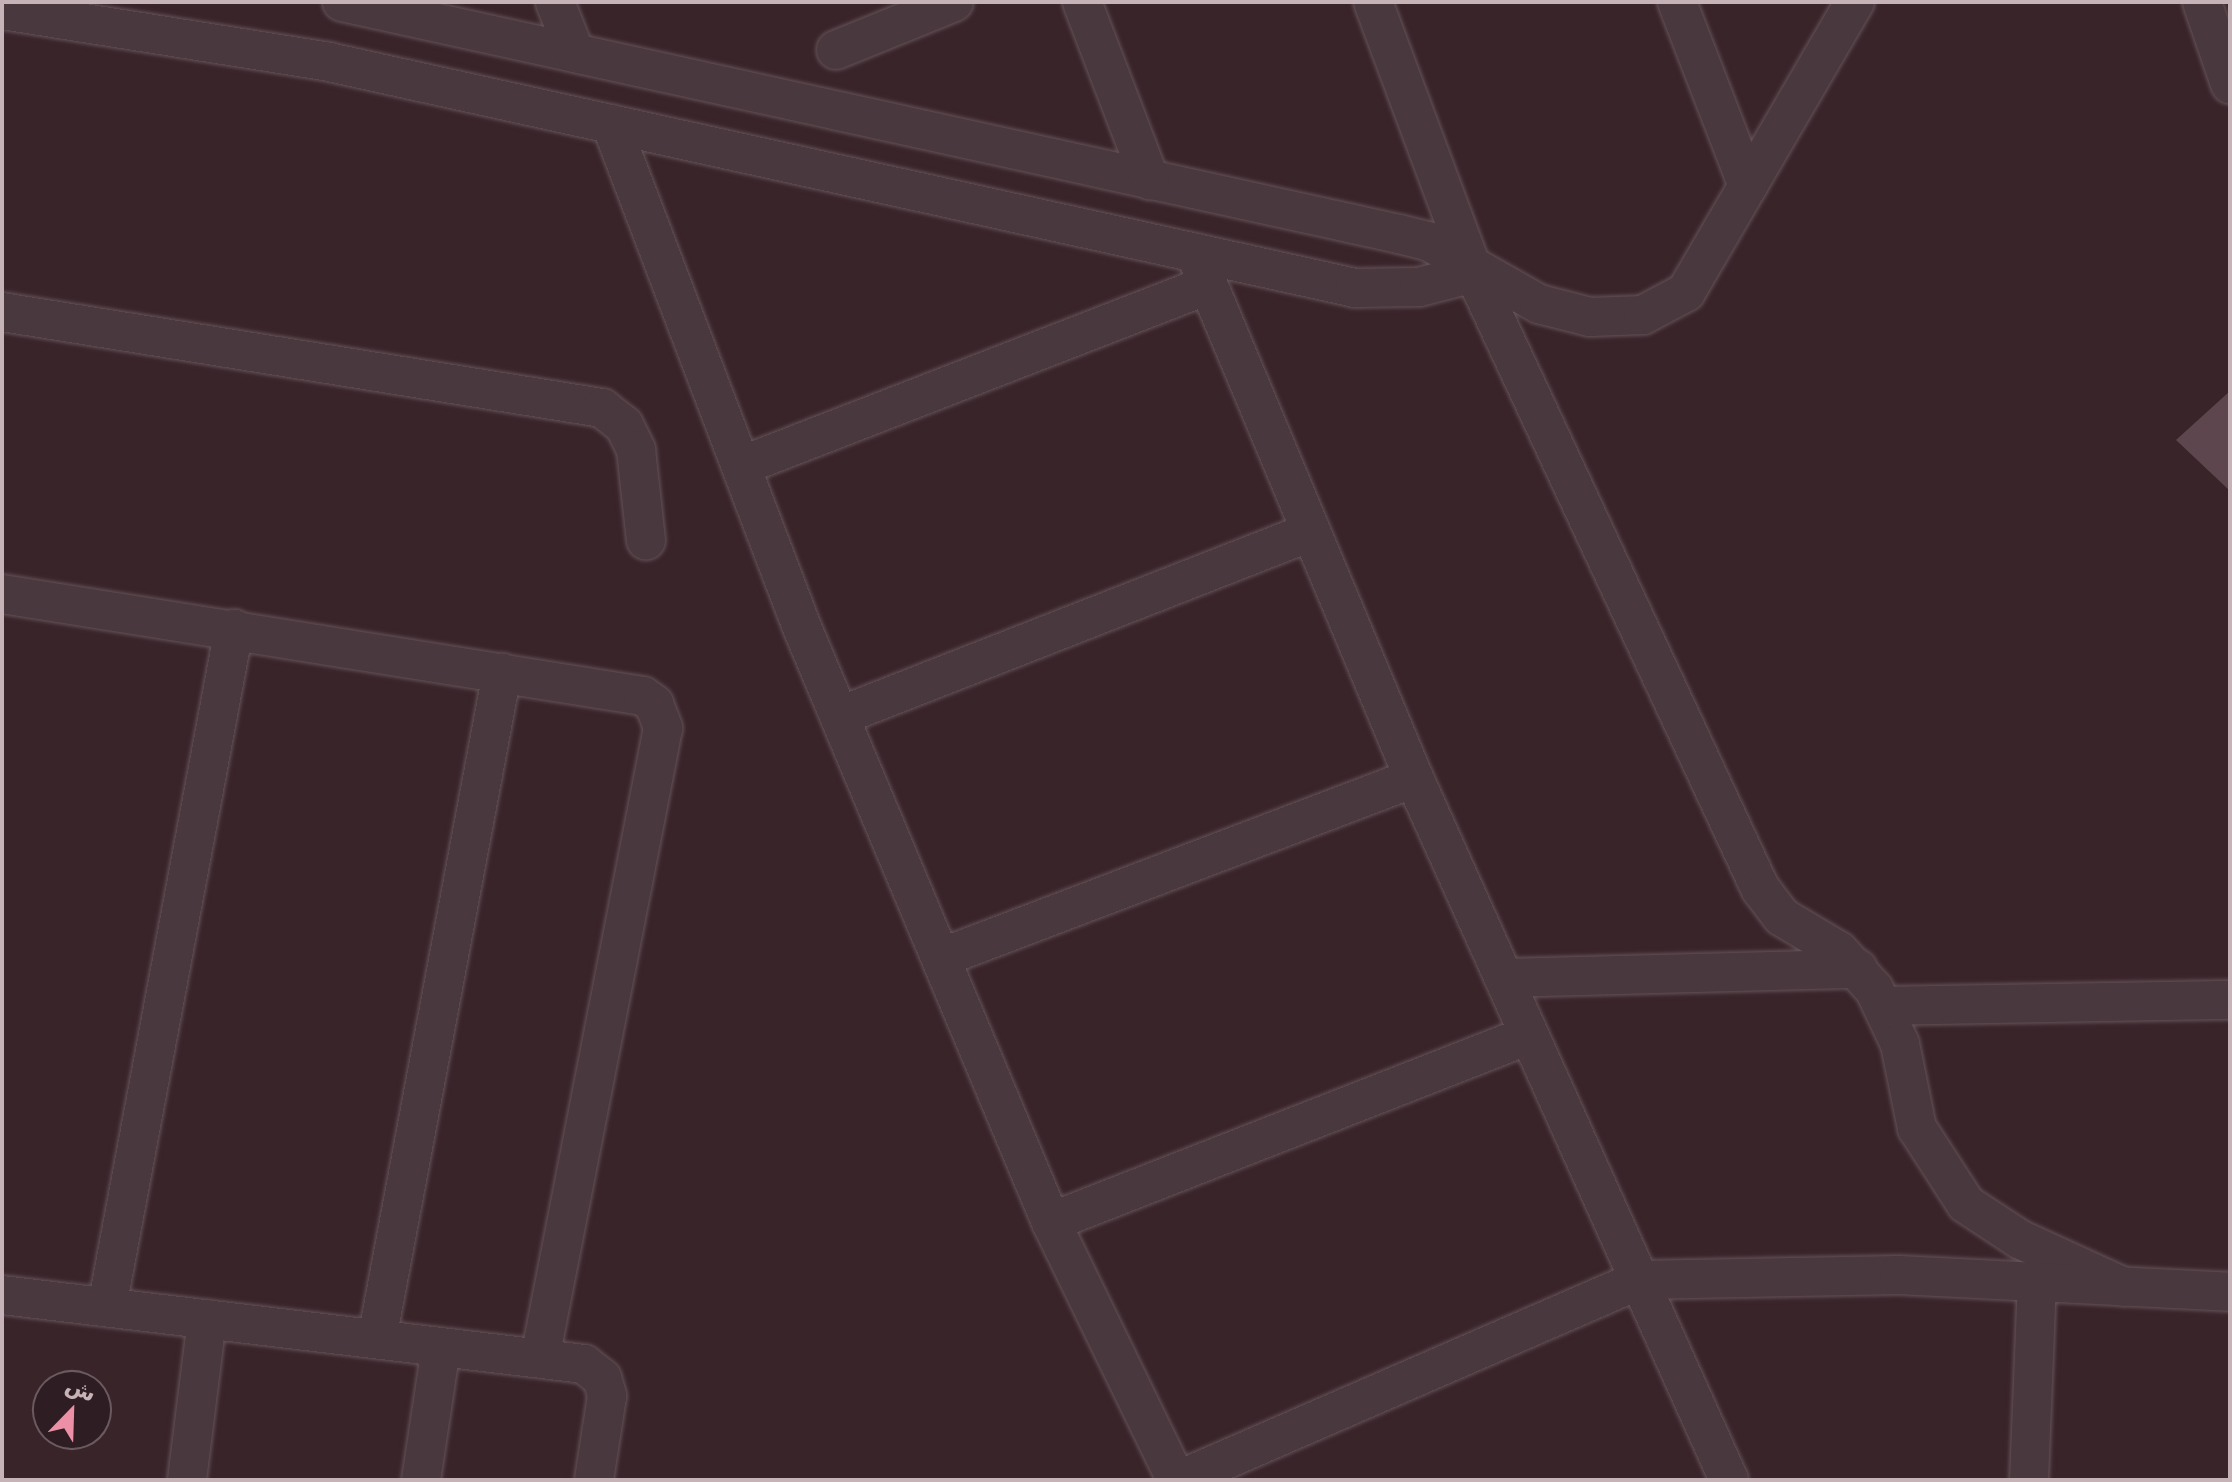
<!DOCTYPE html>
<html>
<head>
<meta charset="utf-8">
<style>
	body { margin:0 }
	#map { position:relative; width:2232px; height:1482px; overflow:hidden; background:#39242a; font-family:"DejaVu Sans","Noto Sans Arabic",sans-serif }
	div>[style] { position:absolute }
	[style*='--x'] { left:calc(var(--x)*1px); top:calc(var(--y)*1px); width:calc(var(--w)*1px); rotate:calc(var(--a)*1deg) }
	.building>* { inset:0; background:#5d464d }
	.roads { filter:drop-shadow(0 0 2px #645358) drop-shadow(0 0 2px #645358) }
	.street>* { height:38px; margin:-19px; padding:0 19px; transform-origin:19px; border-radius:19px; background:#49383d }
	span { translate:-50% -50%; white-space:nowrap; text-align:center; line-height:1.15; -webkit-text-stroke:6px #2e1d22; paint-order:stroke }
	.frame { position:absolute; inset:0; border:4px solid #c5b3b8; pointer-events:none }
	.north { position:absolute; left:32px; top:1370px; width:80px; height:80px; box-sizing:border-box; background:#2e1d22; border:2px solid #6a595e; border-radius:50%; rotate:23deg; font-size:22px; font-weight:700; line-height:32px; text-align:center; color:#c5b3b8 }
	.north::after { content:''; display:block; margin:auto; width:28px; height:36px; background:#ee8fa8; clip-path:polygon(50% 0,100% 100%,50% 72%,0 100%) }
</style>
</head>
<body>
<div id="map">
	<div class="building">
		<div style="clip-path:polygon(2230px 391px,2230px 491px,2176px 440px)"></div>
	</div>
	<div class="roads">
		<div class="street">
			<div style="--x:342;--y:2;--w:1082;--a:12.38"></div>
			<div style="--x:1399;--y:234;--w:30;--a:14"></div>
			<div style="--x:1428;--y:241;--w:128;--a:29.6"></div>
			<div style="--x:1539;--y:304;--w:53;--a:14.3"></div>
			<div style="--x:1590;--y:317;--w:53;--a:-2.2"></div>
			<div style="--x:1643;--y:315;--w:49;--a:-28.1"></div>
			<div style="--x:1686;--y:292;--w:336;--a:-59.8"></div>
			<div style="--x:555;--y:2;--w:55;--a:68.6"></div>
			<div style="--x:1082;--y:2;--w:191;--a:69.1"></div>
			<div style="--x:1373;--y:2;--w:289;--a:69.6"></div>
			<div style="--x:1474;--y:273;--w:678;--a:65.06"></div>
			<div style="--x:1760;--y:888;--w:36;--a:53"></div>
			<div style="--x:1782;--y:917;--w:66;--a:30.8"></div>
			<div style="--x:1839;--y:951;--w:52;--a:47.4"></div>
			<div style="--x:1874;--y:989;--w:61;--a:64.7"></div>
			<div style="--x:1900;--y:1044;--w:86;--a:78.6"></div>
			<div style="--x:1917;--y:1128;--w:90;--a:57.2"></div>
			<div style="--x:1966;--y:1204;--w:64;--a:33.4"></div>
			<div style="--x:2019;--y:1239;--w:115;--a:24.6"></div>
			<div style="--x:1677;--y:2;--w:197;--a:68.9"></div>
			<div style="--x:2202;--y:2;--w:87;--a:71.1"></div>
			<div style="--x:2;--y:10;--w:331;--a:9"></div>
			<div style="--x:329;--y:62;--w:1051;--a:12.42"></div>
			<div style="--x:1355;--y:288;--w:64;--a:-0.9"></div>
			<div style="--x:1419;--y:287;--w:57;--a:-14.3"></div>
			<div style="--x:836;--y:50;--w:127;--a:-22.1"></div>
			<div style="--x:611;--y:124;--w:536;--a:69.23"></div>
			<div style="--x:801;--y:625;--w:647;--a:67.28"></div>
			<div style="--x:1051;--y:1222;--w:287;--a:64.1"></div>
			<div style="--x:1195;--y:253;--w:569;--a:67.36"></div>
			<div style="--x:1414;--y:778;--w:769;--a:65.83"></div>
			<div style="--x:2;--y:312;--w:608;--a:9.09"></div>
			<div style="--x:602;--y:408;--w:28;--a:38"></div>
			<div style="--x:624;--y:425;--w:28;--a:64"></div>
			<div style="--x:636;--y:450;--w:91;--a:83.7"></div>
			<div style="--x:741;--y:466;--w:501;--a:-21.19"></div>
			<div style="--x:2;--y:594;--w:649;--a:9.04"></div>
			<div style="--x:643;--y:696;--w:14;--a:36"></div>
			<div style="--x:654;--y:704;--w:26;--a:69"></div>
			<div style="--x:663;--y:728;--w:642;--a:101.05"></div>
			<div style="--x:840;--y:716;--w:505;--a:-21.38"></div>
			<div style="--x:943;--y:957;--w:504;--a:-20.81"></div>
			<div style="--x:1504;--y:978;--w:354;--a:-1.5"></div>
			<div style="--x:1883;--y:1006;--w:347;--a:-1"></div>
			<div style="--x:1051;--y:1222;--w:513;--a:-21.37"></div>
			<div style="--x:2;--y:1295;--w:586;--a:6.76"></div>
			<div style="--x:584;--y:1364;--w:23;--a:38"></div>
			<div style="--x:602;--y:1378;--w:19;--a:74"></div>
			<div style="--x:607;--y:1396;--w:85;--a:98.8"></div>
			<div style="--x:107;--y:1307;--w:690;--a:-79.39"></div>
			<div style="--x:377;--y:1339;--w:678;--a:-79.37"></div>
			<div style="--x:187;--y:1480;--w:162;--a:-82.9"></div>
			<div style="--x:421;--y:1480;--w:134;--a:-81.4"></div>
			<div style="--x:1179;--y:1480;--w:502;--a:-23.5"></div>
			<div style="--x:1639;--y:1280;--w:260;--a:-1.1"></div>
			<div style="--x:1899;--y:1275;--w:331;--a:2.9"></div>
			<div style="--x:2029;--y:1480;--w:198;--a:-87.7"></div>
		</div>
	</div>
	<div class="frame"></div>
	<div class="north">ش</div>
</div>
</body>
</html>
